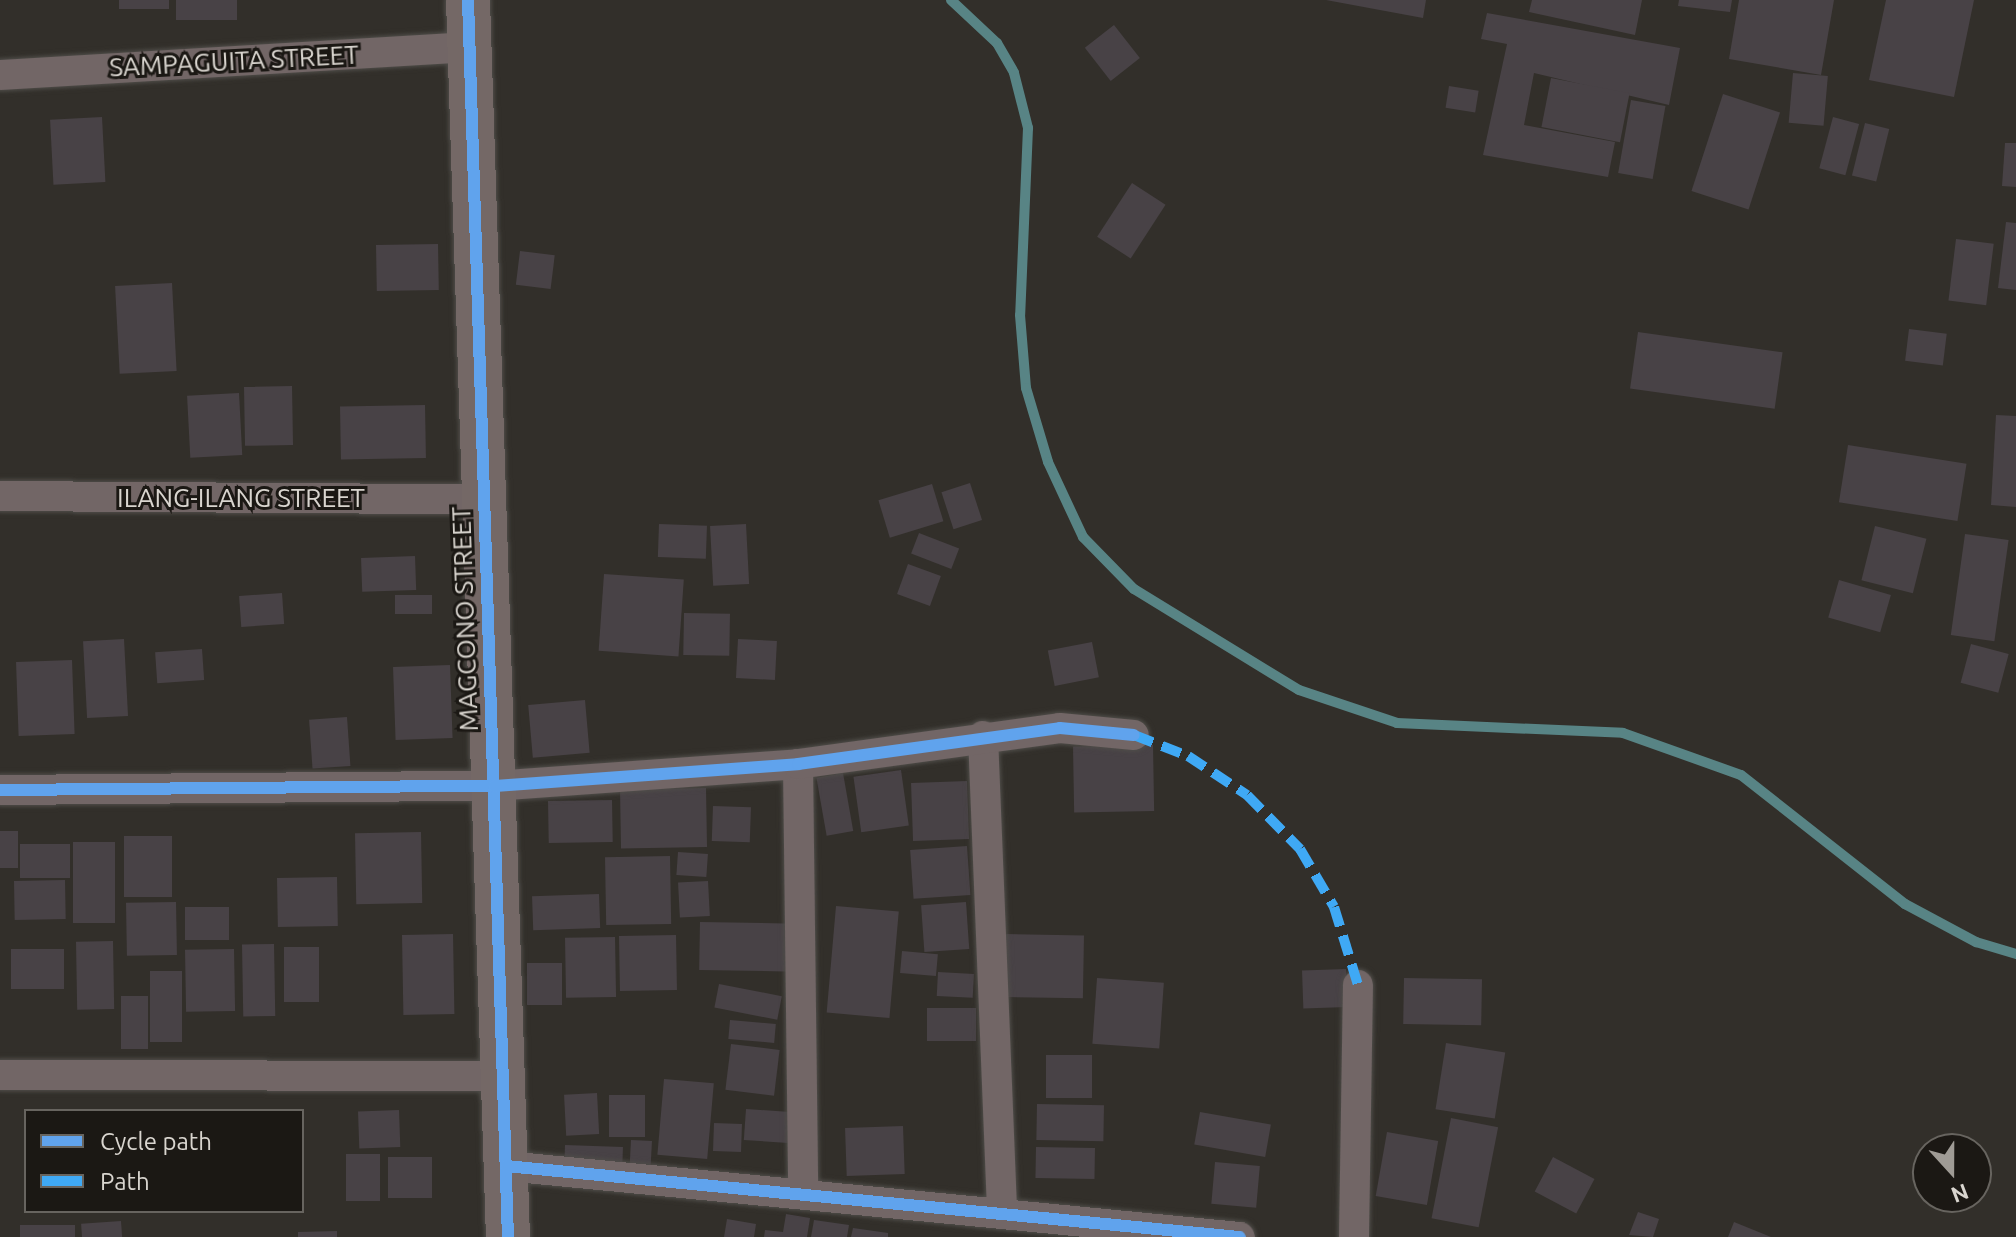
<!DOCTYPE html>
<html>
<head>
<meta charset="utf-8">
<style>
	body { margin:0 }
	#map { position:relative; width:2016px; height:1237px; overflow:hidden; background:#322f2a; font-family:Ubuntu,sans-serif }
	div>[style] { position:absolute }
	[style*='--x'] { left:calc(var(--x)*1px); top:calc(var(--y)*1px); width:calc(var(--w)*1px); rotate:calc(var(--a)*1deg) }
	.stream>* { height:10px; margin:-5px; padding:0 5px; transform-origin:5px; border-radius:5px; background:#588485 }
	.building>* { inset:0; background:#484246; transform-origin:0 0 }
	.roads { filter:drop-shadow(0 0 2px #4f4d49) drop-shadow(0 0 2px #4f4d49) }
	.street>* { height:30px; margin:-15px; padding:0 15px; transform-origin:15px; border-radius:15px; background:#726666 }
	.secondary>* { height:44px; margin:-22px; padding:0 22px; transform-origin:22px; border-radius:22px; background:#746866 }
	.quiet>* { height:10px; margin-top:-5px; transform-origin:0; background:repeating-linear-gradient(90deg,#3fa9f5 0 20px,transparent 0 30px) }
	.cycleway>* { height:12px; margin:-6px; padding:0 6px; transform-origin:6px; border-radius:6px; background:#60a3ed }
	span { translate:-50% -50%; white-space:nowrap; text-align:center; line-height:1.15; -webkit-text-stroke:6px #1b1814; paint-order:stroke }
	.street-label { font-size:26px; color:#d9d5cf }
	.legend { position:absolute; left:24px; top:1109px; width:280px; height:104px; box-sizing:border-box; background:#1b1814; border:2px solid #67645f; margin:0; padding:10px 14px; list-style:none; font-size:24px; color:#d9d5cf }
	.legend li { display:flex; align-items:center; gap:16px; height:40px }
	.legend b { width:40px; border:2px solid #67645f }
	.north { position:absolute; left:1912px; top:1133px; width:80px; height:80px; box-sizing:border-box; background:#1b1814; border:2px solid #67645f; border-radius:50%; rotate:159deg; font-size:22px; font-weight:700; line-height:32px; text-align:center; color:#d9d5cf }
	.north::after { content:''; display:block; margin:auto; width:28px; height:36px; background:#9f9b95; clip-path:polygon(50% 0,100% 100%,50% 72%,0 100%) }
</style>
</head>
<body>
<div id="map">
	<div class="stream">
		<div style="--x:951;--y:0;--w:63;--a:43.1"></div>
		<div style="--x:997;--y:43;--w:34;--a:60"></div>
		<div style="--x:1014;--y:73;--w:57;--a:75.7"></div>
		<div style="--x:1028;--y:128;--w:187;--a:92.4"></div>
		<div style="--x:1020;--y:315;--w:73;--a:85.3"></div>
		<div style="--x:1026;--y:388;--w:77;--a:73.4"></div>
		<div style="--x:1048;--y:462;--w:83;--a:65"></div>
		<div style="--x:1083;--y:537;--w:73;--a:45.6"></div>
		<div style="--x:1134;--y:589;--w:193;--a:31.5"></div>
		<div style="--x:1299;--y:690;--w:103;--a:18.6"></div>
		<div style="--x:1397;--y:723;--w:226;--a:2.5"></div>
		<div style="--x:1623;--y:733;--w:125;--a:19.6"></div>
		<div style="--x:1741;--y:775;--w:209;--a:38.2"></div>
		<div style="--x:1905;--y:904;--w:81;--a:28.2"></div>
		<div style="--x:1976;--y:942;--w:42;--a:16.7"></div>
	</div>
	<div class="building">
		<div style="left:119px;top:0;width:50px;height:9px"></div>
		<div style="left:176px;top:0;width:61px;height:20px"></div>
		<div style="clip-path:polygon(1326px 0,1426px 0,1423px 18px)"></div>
		<div style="clip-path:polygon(1532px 0,1642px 0,1635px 35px,1529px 12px)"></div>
		<div style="clip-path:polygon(1679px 0,1732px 0,1730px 12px,1678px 6px)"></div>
		<div style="clip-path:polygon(1739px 0,1834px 0,1821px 75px,1729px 59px)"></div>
		<div style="clip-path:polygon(1886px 0,1974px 0,1954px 97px,1869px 80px)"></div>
		<div style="clip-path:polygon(1487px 13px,1680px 48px,1669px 105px,1534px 73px,1524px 125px,1615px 142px,1608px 177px,1483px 155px,1507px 44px,1481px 39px)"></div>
		<div style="left:1114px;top:25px;width:42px;height:37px;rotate:52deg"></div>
		<div style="left:1793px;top:73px;width:35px;height:50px;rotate:5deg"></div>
		<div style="left:1551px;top:78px;width:80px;height:50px;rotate:11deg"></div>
		<div style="left:1449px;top:86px;width:30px;height:22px;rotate:9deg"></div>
		<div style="left:1723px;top:94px;width:60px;height:102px;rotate:18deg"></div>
		<div style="left:1631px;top:100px;width:35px;height:74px;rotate:10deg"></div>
		<div style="left:102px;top:117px;width:65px;height:52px;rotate:87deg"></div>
		<div style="left:1833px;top:117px;width:27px;height:53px;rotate:15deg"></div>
		<div style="left:1865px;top:123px;width:25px;height:54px;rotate:14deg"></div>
		<div style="clip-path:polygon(2005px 143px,2016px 143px,2016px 187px,2002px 186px)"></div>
		<div style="left:1132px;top:183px;width:40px;height:64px;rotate:33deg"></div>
		<div style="clip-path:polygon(2006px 222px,2016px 223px,2016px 290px,1998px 288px)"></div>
		<div style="left:1956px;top:239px;width:38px;height:62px;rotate:7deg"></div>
		<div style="left:438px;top:244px;width:46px;height:62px;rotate:89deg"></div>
		<div style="left:520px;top:251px;width:35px;height:34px;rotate:7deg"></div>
		<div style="left:172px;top:283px;width:88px;height:57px;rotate:87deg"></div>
		<div style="left:1909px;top:329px;width:38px;height:32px;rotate:7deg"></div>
		<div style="left:1638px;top:332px;width:146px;height:57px;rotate:8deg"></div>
		<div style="left:292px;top:386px;width:59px;height:48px;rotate:89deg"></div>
		<div style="left:239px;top:393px;width:62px;height:52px;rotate:87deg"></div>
		<div style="left:425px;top:405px;width:53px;height:85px;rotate:89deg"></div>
		<div style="clip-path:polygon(1996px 415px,2016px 416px,2016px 507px,1991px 505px)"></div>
		<div style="left:1848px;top:445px;width:120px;height:58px;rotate:9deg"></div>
		<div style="left:970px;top:483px;width:39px;height:30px;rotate:72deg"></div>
		<div style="left:932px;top:484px;width:39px;height:56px;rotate:73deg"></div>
		<div style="left:659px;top:524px;width:48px;height:33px;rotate:2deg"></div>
		<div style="left:746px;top:524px;width:60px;height:36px;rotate:87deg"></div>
		<div style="left:1875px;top:526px;width:53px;height:56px;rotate:14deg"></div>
		<div style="left:919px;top:533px;width:43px;height:22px;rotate:21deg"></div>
		<div style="left:1965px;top:534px;width:44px;height:102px;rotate:8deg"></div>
		<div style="left:415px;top:556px;width:34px;height:54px;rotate:88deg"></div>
		<div style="left:908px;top:564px;width:35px;height:32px;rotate:20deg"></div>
		<div style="left:604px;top:574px;width:80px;height:77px;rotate:4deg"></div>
		<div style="left:1839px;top:580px;width:54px;height:39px;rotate:16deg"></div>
		<div style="left:282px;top:593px;width:31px;height:43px;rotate:86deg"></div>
		<div style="left:432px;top:595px;width:19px;height:37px;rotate:90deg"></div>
		<div style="left:684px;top:613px;width:46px;height:42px;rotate:1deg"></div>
		<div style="left:124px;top:639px;width:77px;height:41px;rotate:87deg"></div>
		<div style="left:738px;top:639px;width:39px;height:39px;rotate:3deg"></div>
		<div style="left:1092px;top:642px;width:36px;height:45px;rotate:79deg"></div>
		<div style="left:1971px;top:644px;width:39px;height:40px;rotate:15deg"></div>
		<div style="left:202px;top:649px;width:31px;height:47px;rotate:86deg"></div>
		<div style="left:72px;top:660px;width:74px;height:56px;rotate:88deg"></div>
		<div style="left:450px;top:665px;width:73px;height:57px;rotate:88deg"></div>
		<div style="left:585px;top:700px;width:53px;height:57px;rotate:85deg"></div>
		<div style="left:347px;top:717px;width:49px;height:38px;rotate:86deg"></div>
		<div style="left:1153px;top:745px;width:66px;height:80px;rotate:89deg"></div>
		<div style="left:901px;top:770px;width:56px;height:48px;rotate:82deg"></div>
		<div style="left:843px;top:773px;width:59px;height:27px;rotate:80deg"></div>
		<div style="left:967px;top:781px;width:58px;height:56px;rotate:88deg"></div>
		<div style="left:706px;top:788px;width:59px;height:86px;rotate:89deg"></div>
		<div style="left:612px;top:800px;width:42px;height:64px;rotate:89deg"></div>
		<div style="left:713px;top:806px;width:38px;height:35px;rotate:2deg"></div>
		<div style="left:0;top:831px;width:18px;height:37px"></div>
		<div style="left:421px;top:832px;width:71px;height:66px;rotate:89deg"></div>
		<div style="left:172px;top:836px;width:61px;height:48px;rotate:90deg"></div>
		<div style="left:73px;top:842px;width:42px;height:81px"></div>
		<div style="left:20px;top:844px;width:50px;height:34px"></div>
		<div style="left:967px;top:846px;width:49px;height:57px;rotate:86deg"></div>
		<div style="left:678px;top:852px;width:30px;height:23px;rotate:4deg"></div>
		<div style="left:670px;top:856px;width:68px;height:65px;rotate:89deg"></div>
		<div style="left:337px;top:877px;width:49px;height:60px;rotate:89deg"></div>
		<div style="left:65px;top:880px;width:39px;height:51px;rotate:89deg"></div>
		<div style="left:708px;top:881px;width:35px;height:30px;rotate:87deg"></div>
		<div style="left:599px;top:894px;width:34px;height:67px;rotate:88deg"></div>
		<div style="left:176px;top:902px;width:53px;height:50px;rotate:89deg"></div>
		<div style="left:966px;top:902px;width:47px;height:45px;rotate:86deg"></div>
		<div style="left:836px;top:906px;width:63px;height:107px;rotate:5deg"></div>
		<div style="left:229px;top:907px;width:33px;height:44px;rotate:90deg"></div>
		<div style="left:700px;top:922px;width:96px;height:48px;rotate:1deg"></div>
		<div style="left:453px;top:934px;width:80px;height:51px;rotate:89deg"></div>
		<div style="left:1005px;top:934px;width:79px;height:63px;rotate:1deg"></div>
		<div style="left:676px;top:935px;width:55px;height:57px;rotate:89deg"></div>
		<div style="left:615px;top:937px;width:60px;height:50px;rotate:89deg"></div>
		<div style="left:113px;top:941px;width:68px;height:37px;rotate:89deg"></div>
		<div style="left:274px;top:944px;width:72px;height:32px;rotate:89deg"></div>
		<div style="left:284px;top:947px;width:35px;height:55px"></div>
		<div style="left:64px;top:949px;width:40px;height:53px;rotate:90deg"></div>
		<div style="left:234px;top:949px;width:62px;height:49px;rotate:89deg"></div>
		<div style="left:902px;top:951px;width:36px;height:22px;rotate:5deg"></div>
		<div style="left:527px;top:963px;width:35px;height:42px"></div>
		<div style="left:1346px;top:969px;width:38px;height:44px;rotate:88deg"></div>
		<div style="left:150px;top:971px;width:32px;height:71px"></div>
		<div style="left:938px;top:972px;width:36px;height:24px;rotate:3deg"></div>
		<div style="left:1097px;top:978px;width:67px;height:66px;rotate:4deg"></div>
		<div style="left:1404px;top:978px;width:78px;height:46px;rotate:1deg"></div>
		<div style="left:719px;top:984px;width:64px;height:24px;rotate:11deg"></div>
		<div style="left:121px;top:996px;width:27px;height:53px"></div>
		<div style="left:976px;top:1008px;width:33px;height:49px;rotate:90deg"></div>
		<div style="left:730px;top:1020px;width:46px;height:19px;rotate:5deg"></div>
		<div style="left:1446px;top:1043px;width:60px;height:67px;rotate:9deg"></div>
		<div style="left:731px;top:1044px;width:49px;height:46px;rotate:7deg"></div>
		<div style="left:1046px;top:1055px;width:46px;height:43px"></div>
		<div style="left:664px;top:1079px;width:50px;height:76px;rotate:5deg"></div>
		<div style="left:597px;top:1093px;width:41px;height:33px;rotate:87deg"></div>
		<div style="left:609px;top:1095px;width:36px;height:42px"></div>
		<div style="left:1037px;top:1104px;width:67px;height:36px;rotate:1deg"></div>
		<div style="left:746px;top:1109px;width:48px;height:31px;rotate:4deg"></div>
		<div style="left:399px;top:1110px;width:37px;height:41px;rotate:88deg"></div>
		<div style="left:1200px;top:1112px;width:72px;height:33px;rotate:10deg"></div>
		<div style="left:1451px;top:1118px;width:48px;height:102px;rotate:11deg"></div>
		<div style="left:714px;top:1123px;width:28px;height:28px;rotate:2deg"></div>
		<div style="left:903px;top:1126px;width:48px;height:58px;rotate:88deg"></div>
		<div style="left:1387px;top:1132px;width:52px;height:65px;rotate:10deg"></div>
		<div style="left:631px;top:1140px;width:21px;height:24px;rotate:3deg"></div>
		<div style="left:565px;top:1145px;width:58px;height:23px;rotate:2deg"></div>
		<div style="left:1036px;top:1147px;width:59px;height:31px;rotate:1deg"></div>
		<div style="left:380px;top:1154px;width:47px;height:34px;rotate:90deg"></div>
		<div style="left:432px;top:1157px;width:41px;height:44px;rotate:90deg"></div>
		<div style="left:1553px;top:1157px;width:47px;height:39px;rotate:28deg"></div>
		<div style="left:1215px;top:1162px;width:45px;height:42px;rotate:5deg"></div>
		<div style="clip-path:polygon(1638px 1212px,1659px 1219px,1653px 1237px,1629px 1235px)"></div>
		<div style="clip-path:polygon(786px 1214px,810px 1218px,807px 1237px,764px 1237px,765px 1230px,783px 1232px)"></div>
		<div style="clip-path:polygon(727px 1219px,756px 1224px,754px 1237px,724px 1237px)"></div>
		<div style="clip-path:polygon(814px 1220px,849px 1225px,847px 1237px,811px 1237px)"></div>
		<div style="left:121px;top:1221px;width:16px;height:40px;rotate:86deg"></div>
		<div style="clip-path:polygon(1734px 1222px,1771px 1237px,1728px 1237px)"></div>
		<div style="left:75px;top:1225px;width:12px;height:55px;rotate:90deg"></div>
		<div style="clip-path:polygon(853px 1228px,888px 1233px,888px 1237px,851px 1237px)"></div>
		<div style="clip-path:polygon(337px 1231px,337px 1237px,298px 1237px,298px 1232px)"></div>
	</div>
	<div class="roads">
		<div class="street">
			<div style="--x:0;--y:75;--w:469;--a:-3.4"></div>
			<div style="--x:0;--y:496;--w:483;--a:0.4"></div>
			<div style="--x:983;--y:736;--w:476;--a:87.7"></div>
			<div style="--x:798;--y:764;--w:427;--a:89.3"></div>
			<div style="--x:0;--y:790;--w:494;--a:-0.5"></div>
			<div style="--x:494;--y:786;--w:305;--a:-4.1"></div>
			<div style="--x:798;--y:764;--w:264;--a:-7.8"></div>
			<div style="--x:1060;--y:728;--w:74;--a:5.4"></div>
			<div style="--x:0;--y:1075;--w:504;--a:0.11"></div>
			<div style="--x:506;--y:1166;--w:737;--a:5.53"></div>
			<div style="--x:1354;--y:1237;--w:252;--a:-89.1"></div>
		</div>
		<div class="secondary">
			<div style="--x:468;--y:0;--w:1238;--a:88.15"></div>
		</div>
	</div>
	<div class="quiet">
		<div style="--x:1134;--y:735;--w:58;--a:21.3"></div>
		<div style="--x:1188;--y:756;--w:71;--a:33.5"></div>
		<div style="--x:1247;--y:795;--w:76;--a:45.5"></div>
		<div style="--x:1300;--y:849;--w:67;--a:59.6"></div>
		<div style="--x:1334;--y:907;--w:82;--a:72.9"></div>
	</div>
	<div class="cycleway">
		<div style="--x:468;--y:0;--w:1238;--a:88.15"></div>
		<div style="--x:0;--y:790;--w:494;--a:-0.5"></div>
		<div style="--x:494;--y:786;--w:305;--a:-4.1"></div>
		<div style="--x:798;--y:764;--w:264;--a:-7.8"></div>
		<div style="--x:1060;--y:728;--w:74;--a:5.4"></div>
		<div style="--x:506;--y:1166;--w:737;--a:5.53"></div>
	</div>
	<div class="street-label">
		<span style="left:234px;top:61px;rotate:-3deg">SAMPAGUITA STREET</span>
		<span style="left:241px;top:498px">ILANG-ILANG STREET</span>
		<span style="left:465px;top:619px;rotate:-92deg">MAGCONO STREET</span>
	</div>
	<ul class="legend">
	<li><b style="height:10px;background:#60a3ed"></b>Cycle path</li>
	<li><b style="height:10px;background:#3fa9f5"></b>Path</li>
	</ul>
	<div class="north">N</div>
</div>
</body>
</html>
